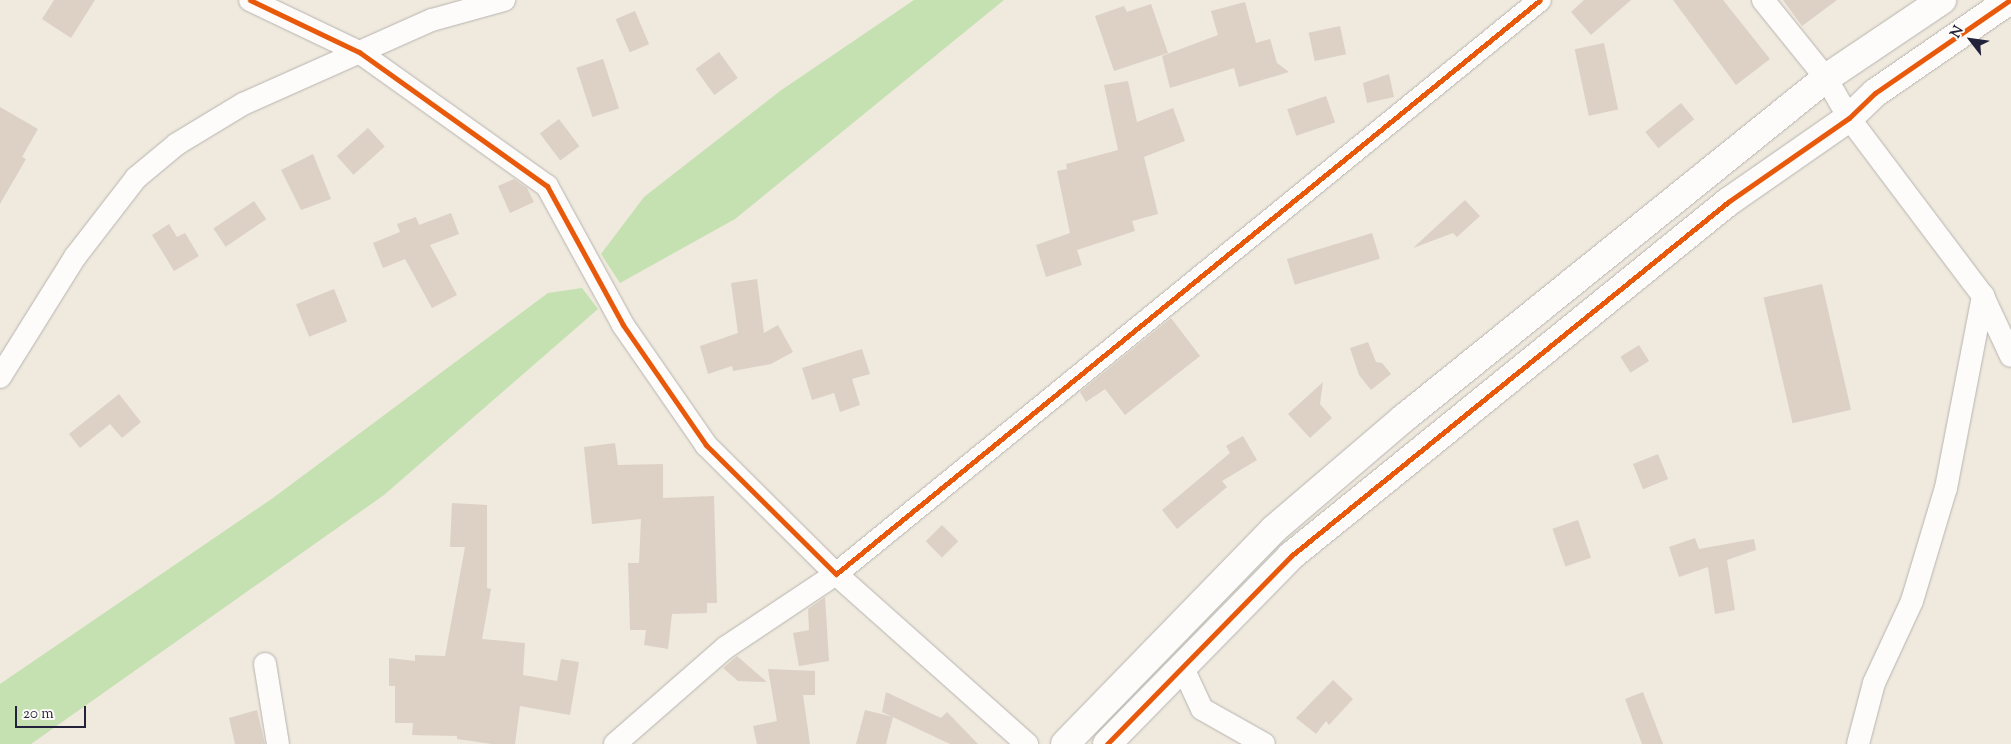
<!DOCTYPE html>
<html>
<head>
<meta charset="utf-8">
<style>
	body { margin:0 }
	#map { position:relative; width:2011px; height:744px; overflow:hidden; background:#efe9de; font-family:"Sorts Mill Goudy",serif }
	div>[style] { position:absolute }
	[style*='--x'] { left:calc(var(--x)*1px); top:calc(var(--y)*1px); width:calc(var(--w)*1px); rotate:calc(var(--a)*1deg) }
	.green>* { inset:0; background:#c5e1b1 }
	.building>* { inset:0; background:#ddd1c5; transform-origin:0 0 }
	.roads { filter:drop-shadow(0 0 1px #b7b4af) drop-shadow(0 0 1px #b7b4af) }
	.minor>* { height:22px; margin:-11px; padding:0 11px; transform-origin:11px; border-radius:11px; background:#fdfcfa }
	.tertiary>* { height:28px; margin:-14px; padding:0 14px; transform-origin:14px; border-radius:14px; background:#fdfcfa }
	.cycleway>* { height:5px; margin:-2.5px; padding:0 2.5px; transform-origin:2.5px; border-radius:2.5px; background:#e8590c }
	span { translate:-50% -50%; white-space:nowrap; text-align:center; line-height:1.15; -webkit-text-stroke:4.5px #fdfcf7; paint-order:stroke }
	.north { position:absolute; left:1946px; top:15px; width:50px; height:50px; -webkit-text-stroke:4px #fdfcf7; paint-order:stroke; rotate:300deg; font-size:14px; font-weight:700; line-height:20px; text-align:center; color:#22223b }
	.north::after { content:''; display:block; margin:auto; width:18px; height:22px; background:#22223b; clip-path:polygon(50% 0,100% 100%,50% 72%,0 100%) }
	.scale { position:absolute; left:15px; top:706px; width:71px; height:22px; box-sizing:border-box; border:2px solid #22223b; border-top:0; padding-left:6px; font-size:15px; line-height:18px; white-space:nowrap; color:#22223b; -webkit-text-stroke:4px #fdfcf7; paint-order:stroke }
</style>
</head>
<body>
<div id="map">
	<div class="green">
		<div style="clip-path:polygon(914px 0,1004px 0,735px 219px,620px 283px,601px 254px,644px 197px,780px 91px)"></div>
		<div style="clip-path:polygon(582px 288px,598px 309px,384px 495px,31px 744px,0 744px,0 684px,273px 498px,548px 293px)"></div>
	</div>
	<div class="building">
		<div style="clip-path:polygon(54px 0,95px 0,71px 38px,42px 19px)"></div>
		<div style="clip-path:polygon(1584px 0,1631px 0,1591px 35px,1571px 12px)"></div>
		<div style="clip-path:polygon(1673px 0,1723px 0,1770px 59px,1736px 85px)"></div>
		<div style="clip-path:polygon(1783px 0,1837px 0,1802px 26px)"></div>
		<div style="clip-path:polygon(1245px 2px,1256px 43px,1270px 39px,1277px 63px,1289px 72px,1239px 87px,1234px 68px,1170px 88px,1162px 56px,1218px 35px,1211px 11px)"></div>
		<div style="clip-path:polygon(1151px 4px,1168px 53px,1114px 71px,1095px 16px,1124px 6px,1127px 12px)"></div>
		<div style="left:635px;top:11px;width:36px;height:21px;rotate:67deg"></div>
		<div style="left:1340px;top:26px;width:29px;height:32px;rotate:78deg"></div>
		<div style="left:1604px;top:43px;width:68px;height:30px;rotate:78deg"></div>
		<div style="left:719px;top:52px;width:32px;height:29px;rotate:54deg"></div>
		<div style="left:603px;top:59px;width:52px;height:28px;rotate:72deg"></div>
		<div style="clip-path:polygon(1389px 74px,1394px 97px,1367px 103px,1363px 83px)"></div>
		<div style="clip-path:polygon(1128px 81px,1137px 122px,1173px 108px,1185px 141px,1144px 157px,1158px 214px,1132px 221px,1135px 231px,1077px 250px,1082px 265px,1046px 277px,1036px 245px,1070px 233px,1057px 171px,1067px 169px,1066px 164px,1118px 150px,1104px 85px)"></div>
		<div style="left:1326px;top:96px;width:28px;height:41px;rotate:71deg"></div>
		<div style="left:1681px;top:103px;width:21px;height:46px;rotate:51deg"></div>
		<div style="clip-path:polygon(0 107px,38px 129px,22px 157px,26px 159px,0 204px)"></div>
		<div style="left:559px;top:119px;width:34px;height:24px;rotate:53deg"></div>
		<div style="left:368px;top:128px;width:25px;height:42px;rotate:48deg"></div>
		<div style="clip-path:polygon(313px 154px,331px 199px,301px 210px,281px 170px)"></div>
		<div style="clip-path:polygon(514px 179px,527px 188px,534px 202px,510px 213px,498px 186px)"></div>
		<div style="clip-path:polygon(1465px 200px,1480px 216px,1457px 237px,1453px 233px,1413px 248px)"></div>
		<div style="left:254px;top:201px;width:22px;height:49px;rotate:56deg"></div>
		<div style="clip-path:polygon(451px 213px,459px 234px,430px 245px,457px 295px,432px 308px,405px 259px,383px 268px,373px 243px,400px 232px,397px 224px,416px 217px,419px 225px)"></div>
		<div style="clip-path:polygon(169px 224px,177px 237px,185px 233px,199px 256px,174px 271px,152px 235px)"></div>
		<div style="left:1372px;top:233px;width:27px;height:89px;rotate:73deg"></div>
		<div style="clip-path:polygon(757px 279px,764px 333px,778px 325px,793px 352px,771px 364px,733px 371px,732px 366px,708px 374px,700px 346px,738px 333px,731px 283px)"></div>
		<div style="left:1822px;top:284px;width:129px;height:60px;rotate:77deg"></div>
		<div style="left:334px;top:289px;width:35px;height:41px;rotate:68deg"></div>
		<div style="clip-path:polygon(1171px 318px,1200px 356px,1125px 415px,1105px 389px,1086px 402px,1080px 392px)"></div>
		<div style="clip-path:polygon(1368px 342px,1376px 362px,1382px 363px,1391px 374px,1371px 390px,1359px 375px,1350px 348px)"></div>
		<div style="left:1639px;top:345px;width:19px;height:22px;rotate:58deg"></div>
		<div style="clip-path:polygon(862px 349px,870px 374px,852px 379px,860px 405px,840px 412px,834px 393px,812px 400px,802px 368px)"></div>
		<div style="clip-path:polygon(1323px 382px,1320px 404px,1332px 418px,1310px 438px,1288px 414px)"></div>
		<div style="clip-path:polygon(119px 394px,141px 422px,122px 438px,110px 424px,80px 448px,69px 434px)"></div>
		<div style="clip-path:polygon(1243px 436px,1257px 460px,1222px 481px,1227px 487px,1177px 529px,1162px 510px,1230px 453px,1226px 446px)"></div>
		<div style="clip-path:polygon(615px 443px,618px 465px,663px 464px,663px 498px,714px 496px,717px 603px,707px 603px,707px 613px,672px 614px,668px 649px,644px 645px,646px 630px,630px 630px,628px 563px,639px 563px,641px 519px,592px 524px,584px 447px)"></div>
		<div style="left:1658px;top:454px;width:27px;height:27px;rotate:68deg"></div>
		<div style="clip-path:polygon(452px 503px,487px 505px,487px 588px,491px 589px,482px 639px,525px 643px,523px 675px,557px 681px,561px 659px,579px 662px,570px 715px,520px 706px,515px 744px,492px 744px,457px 739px,457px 736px,412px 735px,413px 723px,395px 723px,395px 686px,389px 686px,389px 658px,415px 661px,415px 655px,445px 656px,465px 547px,450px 547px)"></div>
		<div style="left:1578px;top:520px;width:40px;height:27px;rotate:71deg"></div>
		<div style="left:942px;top:525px;width:23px;height:23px;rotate:45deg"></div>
		<div style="clip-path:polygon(1695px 538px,1699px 549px,1754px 539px,1756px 550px,1727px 560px,1735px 610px,1715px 614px,1708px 567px,1679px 577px,1669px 547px)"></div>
		<div style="clip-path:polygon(825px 597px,829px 661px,799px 666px,793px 633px,809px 630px,808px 609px)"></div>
		<div style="clip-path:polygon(737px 656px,767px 682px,738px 681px,723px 668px)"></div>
		<div style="clip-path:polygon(768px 669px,815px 671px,815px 695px,803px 695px,810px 744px,757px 744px,753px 726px,777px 721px)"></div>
		<div style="clip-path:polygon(1333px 680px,1353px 699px,1329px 725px,1326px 721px,1316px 734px,1296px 718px)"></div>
		<div style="clip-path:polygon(886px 692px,941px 718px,947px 712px,978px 744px,950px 744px,882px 712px)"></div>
		<div style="clip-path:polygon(1643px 692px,1663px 744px,1642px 744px,1625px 699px)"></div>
		<div style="clip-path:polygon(257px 710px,265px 744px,235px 744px,229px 718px)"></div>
		<div style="clip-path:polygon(865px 710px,893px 717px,886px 744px,856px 744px)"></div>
	</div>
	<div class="roads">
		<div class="minor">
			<div style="--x:250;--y:0;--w:121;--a:25.5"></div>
			<div style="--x:359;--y:52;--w:231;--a:35.5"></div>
			<div style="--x:547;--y:186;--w:158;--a:61.3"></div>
			<div style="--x:623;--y:325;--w:146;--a:55.3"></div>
			<div style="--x:706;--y:445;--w:183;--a:44.8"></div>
			<div style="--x:836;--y:574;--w:908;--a:-39.19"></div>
			<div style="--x:1763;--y:0;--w:100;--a:51.1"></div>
			<div style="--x:1826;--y:78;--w:46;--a:60.1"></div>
			<div style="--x:1849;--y:118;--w:223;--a:53"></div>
			<div style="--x:1983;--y:296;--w:66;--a:65"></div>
			<div style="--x:0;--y:377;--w:142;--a:-58"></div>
			<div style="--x:75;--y:257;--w:100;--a:-52.3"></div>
			<div style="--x:136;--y:178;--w:53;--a:-39.7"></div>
			<div style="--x:177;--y:144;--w:77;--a:-31.2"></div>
			<div style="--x:243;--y:104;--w:207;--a:-24"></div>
			<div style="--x:432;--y:20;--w:75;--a:-15.5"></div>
			<div style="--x:265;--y:664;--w:81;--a:80.8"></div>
			<div style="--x:1182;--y:666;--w:47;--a:65.1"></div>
			<div style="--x:1202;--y:709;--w:71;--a:29.4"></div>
			<div style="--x:615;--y:744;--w:146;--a:-41.1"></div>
			<div style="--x:725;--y:648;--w:133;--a:-33.7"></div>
			<div style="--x:836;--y:574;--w:256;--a:41.7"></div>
			<div style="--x:1858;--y:744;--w:63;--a:-75.3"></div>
			<div style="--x:1874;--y:683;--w:90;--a:-65.1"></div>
			<div style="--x:1912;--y:601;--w:118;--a:-73.3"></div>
			<div style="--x:1946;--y:488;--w:196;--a:-79.1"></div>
		</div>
		<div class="tertiary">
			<div style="--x:1065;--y:744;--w:300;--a:-45.8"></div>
			<div style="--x:1274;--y:529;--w:171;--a:-40.5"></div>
			<div style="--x:1404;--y:418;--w:542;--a:-38.86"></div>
			<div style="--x:1826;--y:78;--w:140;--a:-33.9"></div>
			<div style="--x:1107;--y:744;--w:263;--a:-45.6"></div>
			<div style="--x:1291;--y:556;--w:562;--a:-39.01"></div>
			<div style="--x:1728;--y:202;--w:147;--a:-34.8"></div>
			<div style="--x:1849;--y:118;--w:36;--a:-44"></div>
			<div style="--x:1875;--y:93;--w:164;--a:-34.6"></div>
		</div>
	</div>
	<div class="cycleway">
		<div style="--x:250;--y:0;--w:121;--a:25.5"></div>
		<div style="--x:359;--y:52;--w:231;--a:35.5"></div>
		<div style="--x:547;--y:186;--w:158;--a:61.3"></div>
		<div style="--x:623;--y:325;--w:146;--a:55.3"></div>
		<div style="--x:706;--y:445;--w:183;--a:44.8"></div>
		<div style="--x:836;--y:574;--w:908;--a:-39.19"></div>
		<div style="--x:1107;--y:744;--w:263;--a:-45.6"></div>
		<div style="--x:1291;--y:556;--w:562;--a:-39.01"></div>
		<div style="--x:1728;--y:202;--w:147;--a:-34.8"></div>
		<div style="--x:1849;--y:118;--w:36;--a:-44"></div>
		<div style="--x:1875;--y:93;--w:164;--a:-34.6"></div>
	</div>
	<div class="north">N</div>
	<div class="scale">20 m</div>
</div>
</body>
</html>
